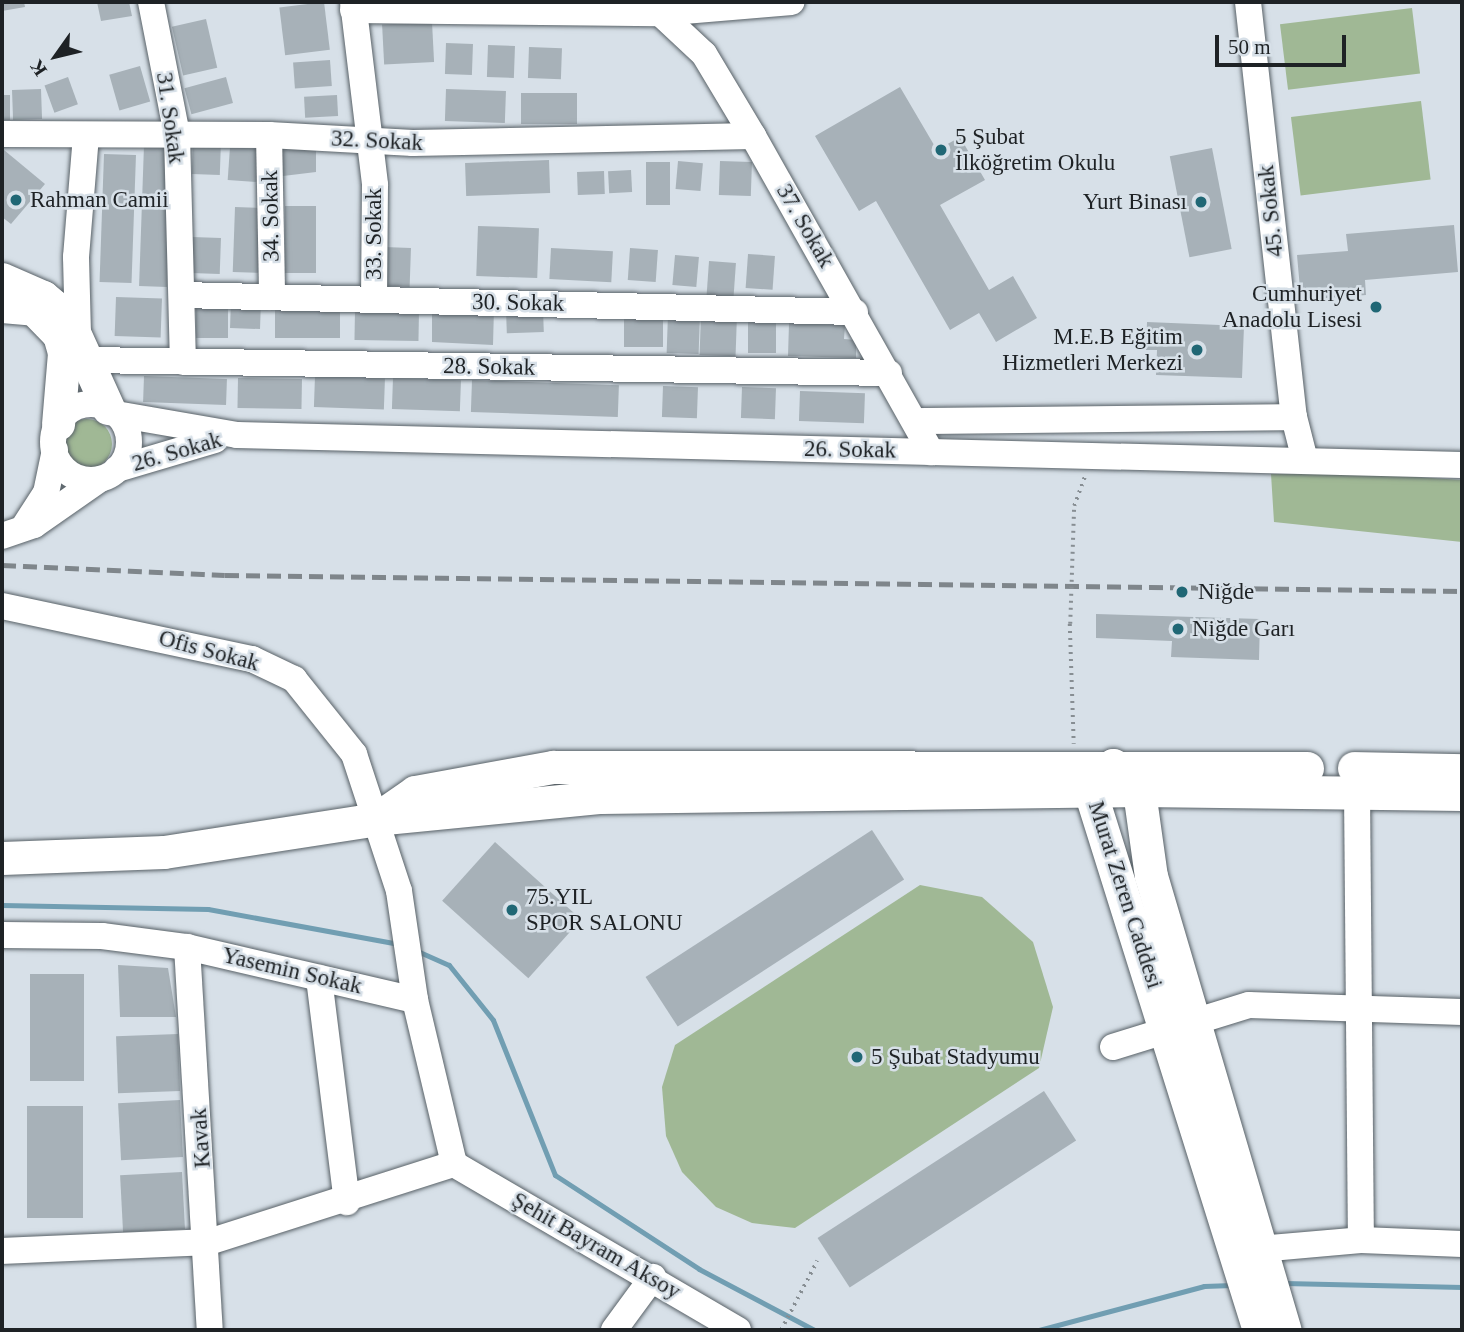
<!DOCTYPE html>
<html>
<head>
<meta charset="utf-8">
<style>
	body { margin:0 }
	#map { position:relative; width:1464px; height:1332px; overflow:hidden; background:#d7e0e8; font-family:"Times New Roman",serif }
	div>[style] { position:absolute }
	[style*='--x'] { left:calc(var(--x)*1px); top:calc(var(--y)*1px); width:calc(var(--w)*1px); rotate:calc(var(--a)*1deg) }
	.green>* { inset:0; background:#a0b895; transform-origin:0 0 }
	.round { border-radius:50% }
	.stream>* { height:5px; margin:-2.5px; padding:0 2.5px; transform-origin:2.5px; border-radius:2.5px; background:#719eb2 }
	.building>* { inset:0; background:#a7b1b8; transform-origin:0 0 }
	.path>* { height:3.5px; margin-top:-1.75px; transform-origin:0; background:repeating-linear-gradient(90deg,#878e93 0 2px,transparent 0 7px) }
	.roads { filter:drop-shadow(0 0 2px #586167) drop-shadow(0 0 2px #586167) }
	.minor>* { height:26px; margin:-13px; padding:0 13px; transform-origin:13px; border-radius:13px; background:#fff }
	.minor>.ring { margin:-13px; padding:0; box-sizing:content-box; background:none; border:26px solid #fff; border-radius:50% }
	.major>* { height:33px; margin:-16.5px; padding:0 16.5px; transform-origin:16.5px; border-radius:16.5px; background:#fff }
	.rail>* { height:5px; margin-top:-2.5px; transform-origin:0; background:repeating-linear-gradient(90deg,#7f868b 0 14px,transparent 0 21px) }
	.path-bridge>* { height:3.5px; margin-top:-1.75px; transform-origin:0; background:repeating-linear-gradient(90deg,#878e93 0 2px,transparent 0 7px) }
	.dots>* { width:19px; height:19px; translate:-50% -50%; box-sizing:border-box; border:4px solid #d7e0e8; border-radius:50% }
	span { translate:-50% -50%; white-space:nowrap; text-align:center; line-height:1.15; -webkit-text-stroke:5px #d7e0e8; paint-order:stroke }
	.street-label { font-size:23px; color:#1e2225 }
	.poi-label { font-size:23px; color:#1e2225 }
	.left { translate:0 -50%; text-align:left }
	.right { translate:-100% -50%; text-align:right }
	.frame { position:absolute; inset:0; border:4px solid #1e2225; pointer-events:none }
	.north { position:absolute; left:21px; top:21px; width:70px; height:70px; -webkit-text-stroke:5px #d7e0e8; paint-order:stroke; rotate:236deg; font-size:19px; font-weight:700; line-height:28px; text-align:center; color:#1e2225 }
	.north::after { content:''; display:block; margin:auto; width:24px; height:32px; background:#1e2225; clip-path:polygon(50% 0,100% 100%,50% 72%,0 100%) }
	.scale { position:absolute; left:1215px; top:35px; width:131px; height:32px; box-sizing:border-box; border:4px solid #1e2225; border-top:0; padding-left:9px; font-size:21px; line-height:24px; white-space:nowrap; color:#1e2225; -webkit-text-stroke:5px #d7e0e8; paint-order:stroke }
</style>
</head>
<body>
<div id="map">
	<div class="green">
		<div style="left:1412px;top:8px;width:66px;height:133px;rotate:83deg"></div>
		<div style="left:1421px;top:101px;width:79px;height:131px;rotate:83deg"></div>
		<div class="round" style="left:62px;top:419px;width:50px;height:50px"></div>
		<div style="clip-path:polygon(1354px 473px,1462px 480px,1462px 542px,1274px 522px,1271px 474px)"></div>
		<div style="clip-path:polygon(920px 885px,982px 897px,1033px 942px,1053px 1007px,1039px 1068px,795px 1228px,752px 1223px,716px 1207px,682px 1172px,666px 1136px,662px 1087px,675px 1045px)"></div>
	</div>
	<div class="stream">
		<div style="--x:2;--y:905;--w:206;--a:1.1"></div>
		<div style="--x:208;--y:909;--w:194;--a:10.4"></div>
		<div style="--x:415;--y:950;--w:37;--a:24"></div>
		<div style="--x:449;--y:965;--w:70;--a:51.3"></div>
		<div style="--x:493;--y:1020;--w:167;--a:68.2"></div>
		<div style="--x:555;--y:1175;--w:172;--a:33.1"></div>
		<div style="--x:699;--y:1269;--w:130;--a:27.9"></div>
		<div style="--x:1284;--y:1283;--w:178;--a:1.3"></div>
		<div style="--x:1039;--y:1330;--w:171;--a:-14.9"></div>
		<div style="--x:1204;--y:1286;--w:28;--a:-2"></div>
	</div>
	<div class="building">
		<div style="clip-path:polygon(2px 2px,24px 2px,25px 7px,2px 11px)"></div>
		<div style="clip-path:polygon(97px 2px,129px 2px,132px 16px,101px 21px)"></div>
		<div style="left:324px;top:2px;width:48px;height:45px;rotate:83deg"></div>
		<div style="left:206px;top:19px;width:50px;height:35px;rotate:77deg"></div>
		<div style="left:432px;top:22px;width:40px;height:50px;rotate:87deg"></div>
		<div style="left:446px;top:43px;width:27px;height:31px;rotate:2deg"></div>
		<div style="left:488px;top:45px;width:27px;height:32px;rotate:2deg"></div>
		<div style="left:529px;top:47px;width:33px;height:31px;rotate:2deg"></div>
		<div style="left:330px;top:60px;width:26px;height:37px;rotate:86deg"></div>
		<div style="left:140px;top:66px;width:37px;height:32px;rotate:74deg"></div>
		<div style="left:68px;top:77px;width:29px;height:25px;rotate:70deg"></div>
		<div style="left:226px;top:77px;width:27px;height:43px;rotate:75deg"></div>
		<div style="clip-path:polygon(900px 87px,937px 150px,960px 137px,985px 180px,940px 205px,989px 290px,1013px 276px,1037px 318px,996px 342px,979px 313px,950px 330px,876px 201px,859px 211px,815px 136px)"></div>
		<div style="left:41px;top:89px;width:30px;height:29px;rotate:88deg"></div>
		<div style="left:446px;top:89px;width:60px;height:32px;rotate:2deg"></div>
		<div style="left:521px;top:93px;width:56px;height:31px"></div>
		<div style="left:2px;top:95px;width:8px;height:25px"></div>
		<div style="left:337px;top:95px;width:21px;height:33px;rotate:87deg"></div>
		<div style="left:193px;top:140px;width:28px;height:34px;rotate:2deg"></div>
		<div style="left:144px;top:145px;width:28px;height:141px;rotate:2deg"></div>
		<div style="clip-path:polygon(282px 145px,316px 145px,316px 172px,283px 176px)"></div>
		<div style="left:230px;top:147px;width:29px;height:33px;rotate:4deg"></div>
		<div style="left:1212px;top:148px;width:103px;height:43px;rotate:79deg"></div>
		<div style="clip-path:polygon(4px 150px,45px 184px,11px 224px,2px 217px)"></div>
		<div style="left:104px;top:154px;width:32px;height:128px;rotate:2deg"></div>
		<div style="left:549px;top:160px;width:33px;height:84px;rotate:88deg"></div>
		<div style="left:678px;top:161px;width:25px;height:28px;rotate:5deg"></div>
		<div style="left:720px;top:161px;width:32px;height:34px;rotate:2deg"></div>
		<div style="left:646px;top:162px;width:24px;height:43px"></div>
		<div style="left:631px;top:170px;width:22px;height:23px;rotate:87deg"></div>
		<div style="left:604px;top:171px;width:23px;height:27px;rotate:88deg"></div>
		<div style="left:285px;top:206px;width:31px;height:67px"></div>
		<div style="left:235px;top:207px;width:26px;height:65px;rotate:2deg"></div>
		<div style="clip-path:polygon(1454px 225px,1458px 272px,1365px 280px,1366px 295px,1301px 300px,1297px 255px,1348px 251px,1346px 234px)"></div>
		<div style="left:478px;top:226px;width:61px;height:50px;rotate:2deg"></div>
		<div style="left:192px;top:237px;width:29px;height:36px;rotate:2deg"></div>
		<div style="left:384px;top:247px;width:27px;height:39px;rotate:2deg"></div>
		<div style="left:551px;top:248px;width:62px;height:31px;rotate:3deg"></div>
		<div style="left:630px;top:248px;width:28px;height:32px;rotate:4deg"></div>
		<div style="left:748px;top:254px;width:27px;height:34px;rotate:4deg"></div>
		<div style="left:675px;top:255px;width:24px;height:30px;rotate:5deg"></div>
		<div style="left:709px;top:261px;width:27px;height:35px;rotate:4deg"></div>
		<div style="left:116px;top:297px;width:46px;height:39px;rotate:2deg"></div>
		<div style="left:231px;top:300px;width:30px;height:28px;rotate:2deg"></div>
		<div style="left:196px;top:308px;width:32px;height:30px"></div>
		<div style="clip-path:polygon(494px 308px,493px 345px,432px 342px,432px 312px)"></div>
		<div style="left:543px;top:309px;width:23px;height:37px;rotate:88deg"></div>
		<div style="left:275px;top:310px;width:65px;height:28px"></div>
		<div style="left:355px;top:310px;width:64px;height:30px;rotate:1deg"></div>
		<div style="left:663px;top:311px;width:36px;height:39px;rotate:90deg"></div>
		<div style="left:668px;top:314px;width:32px;height:39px;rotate:2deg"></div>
		<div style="left:701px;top:314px;width:36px;height:41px;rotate:2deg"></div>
		<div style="left:748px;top:317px;width:28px;height:36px"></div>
		<div style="clip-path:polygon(1147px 322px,1244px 326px,1242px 378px,1156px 375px,1157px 350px,1146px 350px)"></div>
		<div style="clip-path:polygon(789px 323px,845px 325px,844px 339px,856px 340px,856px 358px,788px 356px)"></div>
		<div style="left:144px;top:376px;width:83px;height:26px;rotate:2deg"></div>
		<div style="left:315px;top:376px;width:70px;height:31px;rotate:2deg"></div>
		<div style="left:238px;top:378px;width:64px;height:30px;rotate:1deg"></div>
		<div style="left:393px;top:378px;width:68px;height:31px;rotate:2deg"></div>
		<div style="left:472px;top:380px;width:147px;height:32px;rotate:2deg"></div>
		<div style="left:663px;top:386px;width:35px;height:31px;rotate:2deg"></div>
		<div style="left:742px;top:387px;width:34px;height:31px;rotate:2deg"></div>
		<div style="left:800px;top:391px;width:65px;height:30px;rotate:2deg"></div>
		<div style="clip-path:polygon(1096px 614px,1260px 619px,1259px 660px,1171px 657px,1172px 641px,1096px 638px)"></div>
		<div style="left:872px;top:830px;width:59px;height:270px;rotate:57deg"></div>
		<div style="left:495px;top:842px;width:116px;height:79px;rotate:42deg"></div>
		<div style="clip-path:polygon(118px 965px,168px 968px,176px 1017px,120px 1017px)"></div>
		<div style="left:30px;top:974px;width:54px;height:107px"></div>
		<div style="left:178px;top:1034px;width:57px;height:62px;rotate:88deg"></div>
		<div style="left:1044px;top:1091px;width:59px;height:270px;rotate:57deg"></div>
		<div style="left:180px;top:1100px;width:57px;height:62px;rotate:87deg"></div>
		<div style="left:27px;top:1106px;width:56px;height:112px"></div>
		<div style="left:182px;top:1172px;width:57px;height:62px;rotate:87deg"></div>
	</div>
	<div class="path">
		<div style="--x:1074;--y:506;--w:33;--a:-70"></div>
		<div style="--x:1070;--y:624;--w:120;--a:88.1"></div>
		<div style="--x:781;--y:1330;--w:78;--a:-62.4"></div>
	</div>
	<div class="roads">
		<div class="minor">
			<div style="--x:151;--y:2;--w:136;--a:78.9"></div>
			<div style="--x:177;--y:135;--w:227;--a:88.5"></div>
			<div style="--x:353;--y:2;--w:184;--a:83.1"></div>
			<div style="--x:375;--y:185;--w:114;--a:90.5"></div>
			<div style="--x:659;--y:2;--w:11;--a:85"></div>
			<div style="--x:660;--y:13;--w:60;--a:43"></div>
			<div style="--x:704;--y:54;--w:96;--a:59.1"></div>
			<div style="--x:753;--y:136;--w:363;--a:60.6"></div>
			<div style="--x:1248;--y:2;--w:418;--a:83.7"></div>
			<div style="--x:1294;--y:417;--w:44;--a:75.7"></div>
			<div style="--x:353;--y:10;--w:307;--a:0.6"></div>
			<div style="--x:660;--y:13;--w:132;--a:-4.8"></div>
			<div style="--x:2;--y:134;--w:267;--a:0.2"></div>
			<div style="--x:269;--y:135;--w:144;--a:3.2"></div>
			<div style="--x:413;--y:143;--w:340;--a:-1.2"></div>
			<div style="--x:269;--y:135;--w:162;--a:88.9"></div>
			<div style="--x:182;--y:295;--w:673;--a:1.45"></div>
			<div style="--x:78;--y:334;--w:77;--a:-91.5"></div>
			<div style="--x:76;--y:257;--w:121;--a:-85.3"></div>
			<div style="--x:89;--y:360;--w:800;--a:0.93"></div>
			<div class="ring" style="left:53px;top:404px;width:50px;height:50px"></div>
			<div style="--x:116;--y:414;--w:123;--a:9.8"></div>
			<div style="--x:237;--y:435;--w:1225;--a:1.4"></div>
			<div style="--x:916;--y:421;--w:378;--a:-0.6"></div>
			<div style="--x:117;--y:469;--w:102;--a:-16.5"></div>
			<div style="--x:25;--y:525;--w:38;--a:-57"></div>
			<div style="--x:46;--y:493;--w:44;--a:-78.2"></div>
			<div style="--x:2;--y:536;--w:34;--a:-19"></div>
			<div style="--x:34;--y:525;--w:80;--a:-34.9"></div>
			<div style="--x:2;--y:606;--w:256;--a:12"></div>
			<div style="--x:252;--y:659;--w:47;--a:25.5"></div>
			<div style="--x:294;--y:679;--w:96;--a:51.3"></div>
			<div style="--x:354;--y:754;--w:144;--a:71.8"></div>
			<div style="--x:399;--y:891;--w:110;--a:81.6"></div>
			<div style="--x:1357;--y:791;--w:449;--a:89.5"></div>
			<div style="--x:2;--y:935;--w:100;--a:0.6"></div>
			<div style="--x:102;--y:936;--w:86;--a:7.4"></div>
			<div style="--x:187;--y:947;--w:234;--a:13.1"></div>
			<div style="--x:415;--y:1000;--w:169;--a:76.6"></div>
			<div style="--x:187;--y:947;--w:384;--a:86.6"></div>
			<div style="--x:319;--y:978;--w:226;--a:82.9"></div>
			<div style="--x:1113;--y:1047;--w:142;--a:-17.2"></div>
			<div style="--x:1249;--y:1005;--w:213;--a:1.9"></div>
			<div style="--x:454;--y:1164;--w:329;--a:30.3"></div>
			<div style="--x:1259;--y:1249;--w:102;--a:-5"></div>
			<div style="--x:1361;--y:1240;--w:101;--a:2.3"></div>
			<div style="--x:2;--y:1251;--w:207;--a:-2.5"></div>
			<div style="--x:209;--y:1242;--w:257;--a:-17.7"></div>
			<div style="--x:614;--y:1330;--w:66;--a:-53.7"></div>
		</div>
		<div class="major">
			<div style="--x:2;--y:279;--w:45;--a:23.7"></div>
			<div style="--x:43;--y:297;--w:31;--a:40"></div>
			<div style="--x:67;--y:317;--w:100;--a:65.7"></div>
			<div style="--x:2;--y:306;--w:32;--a:5"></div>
			<div style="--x:34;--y:309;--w:36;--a:46"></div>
			<div style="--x:59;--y:335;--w:19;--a:74"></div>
			<div style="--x:64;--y:353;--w:71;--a:94.8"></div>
			<div style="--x:1354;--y:768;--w:108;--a:1.1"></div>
			<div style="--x:376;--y:819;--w:47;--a:-34.7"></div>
			<div style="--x:415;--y:792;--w:140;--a:-10.3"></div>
			<div style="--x:553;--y:767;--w:754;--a:0.08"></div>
			<div style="--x:2;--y:858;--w:162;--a:-2.1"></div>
			<div style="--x:164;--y:852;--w:215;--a:-8.8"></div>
			<div style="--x:376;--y:819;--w:225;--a:-5.6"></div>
			<div style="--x:600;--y:797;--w:539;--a:-0.74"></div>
			<div style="--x:1139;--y:790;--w:323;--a:0.7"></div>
			<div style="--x:1259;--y:1330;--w:565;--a:-107.41"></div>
			<div style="--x:1090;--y:791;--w:16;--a:-72"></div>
			<div style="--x:1095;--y:776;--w:21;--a:-31"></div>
			<div style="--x:1113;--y:765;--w:27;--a:27"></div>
			<div style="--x:1137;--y:777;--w:100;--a:82"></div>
			<div style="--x:1151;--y:876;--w:473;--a:73.6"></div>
		</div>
	</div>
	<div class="rail">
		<div style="--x:2;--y:565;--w:223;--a:2.6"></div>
		<div style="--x:225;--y:575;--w:1237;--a:0.74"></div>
	</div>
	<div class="path-bridge">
		<div style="--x:1070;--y:624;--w:118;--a:-88.1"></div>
	</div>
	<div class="dots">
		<div style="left:941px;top:150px;background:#206775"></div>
		<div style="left:16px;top:200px;background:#206775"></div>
		<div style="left:1201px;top:202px;background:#206775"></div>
		<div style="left:1376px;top:307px;background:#206775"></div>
		<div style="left:1197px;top:350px;background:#206775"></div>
		<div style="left:1182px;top:592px;background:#206775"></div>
		<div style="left:1178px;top:629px;background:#206775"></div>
		<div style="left:512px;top:910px;background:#206775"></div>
		<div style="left:857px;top:1057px;background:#206775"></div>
	</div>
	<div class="street-label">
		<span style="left:170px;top:118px;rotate:82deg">31. Sokak</span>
		<span style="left:377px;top:141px;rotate:3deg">32. Sokak</span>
		<span style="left:1271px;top:211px;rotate:-96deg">45. Sokak</span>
		<span style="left:271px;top:216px;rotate:-91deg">34. Sokak</span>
		<span style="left:805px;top:226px;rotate:60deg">37. Sokak</span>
		<span style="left:374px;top:234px;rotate:-90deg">33. Sokak</span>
		<span style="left:518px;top:303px;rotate:1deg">30. Sokak</span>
		<span style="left:489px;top:367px;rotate:1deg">28. Sokak</span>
		<span style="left:850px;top:450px;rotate:1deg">26. Sokak</span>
		<span style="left:177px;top:452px;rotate:-16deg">26. Sokak</span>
		<span style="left:209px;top:651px;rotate:15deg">Ofis Sokak</span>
		<span style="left:1125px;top:895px;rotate:72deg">Murat Zeren Caddesi</span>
		<span style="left:292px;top:971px;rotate:13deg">Yasemin Sokak</span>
		<span style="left:201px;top:1138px;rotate:-94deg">Kavak</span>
		<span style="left:596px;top:1246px;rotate:30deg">Şehit Bayram Aksoy</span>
	</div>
	<div class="poi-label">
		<span class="left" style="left:955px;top:150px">5 Şubat<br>İlköğretim Okulu</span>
		<span class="left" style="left:30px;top:200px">Rahman Camii</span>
		<span class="right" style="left:1187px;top:202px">Yurt Binası</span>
		<span class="right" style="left:1362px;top:307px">Cumhuriyet<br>Anadolu Lisesi</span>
		<span class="right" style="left:1183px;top:350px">M.E.B Eğitim<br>Hizmetleri Merkezi</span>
		<span class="left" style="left:1198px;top:592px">Niğde</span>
		<span class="left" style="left:1192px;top:629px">Niğde Garı</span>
		<span class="left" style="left:526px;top:910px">75.YIL<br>SPOR SALONU</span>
		<span class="left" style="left:871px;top:1057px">5 Şubat Stadyumu</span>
	</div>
	<div class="frame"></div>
	<div class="north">K</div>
	<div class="scale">50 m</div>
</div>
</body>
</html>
